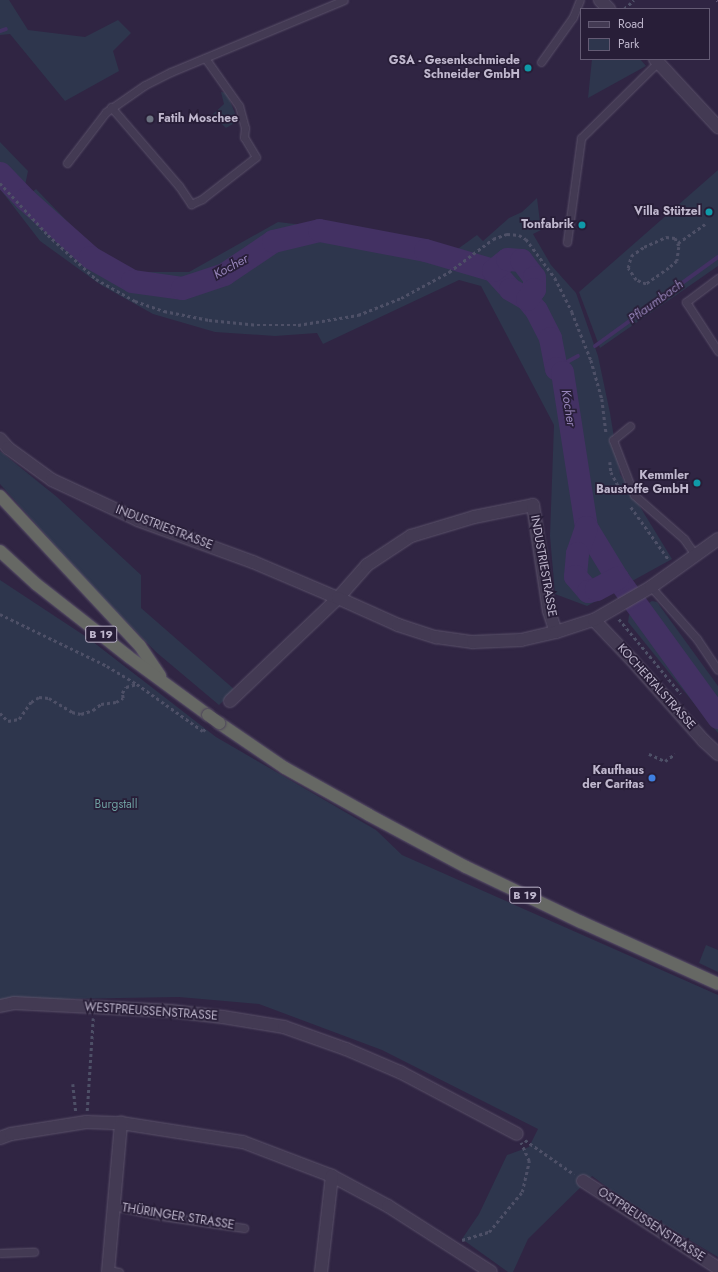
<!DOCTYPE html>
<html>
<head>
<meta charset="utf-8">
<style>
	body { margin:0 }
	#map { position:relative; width:718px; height:1272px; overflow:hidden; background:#302543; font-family:Jost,sans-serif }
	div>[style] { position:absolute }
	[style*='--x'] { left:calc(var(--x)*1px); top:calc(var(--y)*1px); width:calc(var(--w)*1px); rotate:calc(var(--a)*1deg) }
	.green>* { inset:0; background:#2e364d }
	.stream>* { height:4px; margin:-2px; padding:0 2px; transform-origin:2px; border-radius:2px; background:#433163 }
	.river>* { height:23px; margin:-11.5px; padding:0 11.5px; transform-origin:11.5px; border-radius:11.5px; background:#433163 }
	.path>* { height:2.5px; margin-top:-1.25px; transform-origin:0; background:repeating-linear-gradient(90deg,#4e5067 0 3px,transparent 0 6px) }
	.roads { filter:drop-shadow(0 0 1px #5b526a) drop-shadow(0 0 1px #5b526a) }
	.service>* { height:7px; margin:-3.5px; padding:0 3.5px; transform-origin:3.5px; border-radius:3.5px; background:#433a53 }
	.minor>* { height:12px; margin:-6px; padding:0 6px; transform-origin:6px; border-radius:6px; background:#433a53 }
	.tertiary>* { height:12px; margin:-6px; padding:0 6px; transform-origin:6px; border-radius:6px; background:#433a53 }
	.trunk>* { height:12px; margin:-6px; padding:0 6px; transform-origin:6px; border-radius:6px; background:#666864 }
	.rail>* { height:3px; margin-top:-1.5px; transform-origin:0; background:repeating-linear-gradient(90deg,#695e7c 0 4px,transparent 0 8px) }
	.bridges { filter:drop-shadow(0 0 1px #4b415a) drop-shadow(0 0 1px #4b415a) }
	.trunk-bridge>* { height:12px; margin:-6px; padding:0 6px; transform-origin:6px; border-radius:6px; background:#666864 }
	.dots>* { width:11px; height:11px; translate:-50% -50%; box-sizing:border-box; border:2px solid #281e38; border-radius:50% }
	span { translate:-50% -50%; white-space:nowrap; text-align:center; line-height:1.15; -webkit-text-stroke:3.5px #281e38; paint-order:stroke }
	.shield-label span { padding:1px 3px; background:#281e38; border:1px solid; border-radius:3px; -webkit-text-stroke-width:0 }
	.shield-label { font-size:11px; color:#bfb7cd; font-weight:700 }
	.poi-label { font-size:12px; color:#bfb7cd; font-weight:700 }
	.right { translate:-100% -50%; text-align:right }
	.left { translate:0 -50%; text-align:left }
	.street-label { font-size:12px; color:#bfb7cd }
	.park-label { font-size:12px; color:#6d9e9f }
	.water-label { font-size:13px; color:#9684b9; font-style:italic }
	.legend { position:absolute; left:580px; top:8px; width:130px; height:52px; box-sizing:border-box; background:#281e38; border:1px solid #645b74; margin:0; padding:5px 7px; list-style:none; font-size:12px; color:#bfb7cd }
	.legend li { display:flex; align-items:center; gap:8px; height:20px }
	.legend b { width:20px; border:1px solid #645b74 }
</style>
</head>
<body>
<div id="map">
	<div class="green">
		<div style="clip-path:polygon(0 0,9px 0,28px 30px,85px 37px,118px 20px,131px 33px,113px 51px,119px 71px,65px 101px,10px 34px,0 35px)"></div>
		<div style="clip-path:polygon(592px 59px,640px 59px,646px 66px,588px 98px)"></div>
		<div style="clip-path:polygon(221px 92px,227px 93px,238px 121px,226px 128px,212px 115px,224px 104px)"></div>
		<div style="clip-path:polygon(evenodd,0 142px,28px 171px,22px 200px,36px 189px,116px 272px,189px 272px,278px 222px,419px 239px,455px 251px,477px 235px,483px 241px,509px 218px,522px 212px,537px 198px,541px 230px,533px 234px,551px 265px,576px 293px,598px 356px,610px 413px,620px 474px,672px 559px,587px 606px,555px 594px,550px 536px,554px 425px,481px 286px,459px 280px,323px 344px,317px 333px,275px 336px,215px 332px,153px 314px,101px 285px,40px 241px,0 189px,0 142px,466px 253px,482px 260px,470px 270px,452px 264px,466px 253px)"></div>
		<div style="clip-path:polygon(718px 170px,718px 266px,600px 348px,579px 292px)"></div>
		<div style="clip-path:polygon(0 451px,57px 497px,141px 575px,141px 608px,235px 690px,219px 705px,156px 652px,96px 591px,0 484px)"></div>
		<div style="clip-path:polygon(0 580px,88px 638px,216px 737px,376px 830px,402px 855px,718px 995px,718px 1257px,633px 1206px,592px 1176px,528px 1239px,513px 1272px,508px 1272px,462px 1239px,479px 1214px,507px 1155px,529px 1147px,538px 1129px,382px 1050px,259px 1004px,179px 997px,0 1000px)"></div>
		<div style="clip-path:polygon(652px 601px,657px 602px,718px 686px,718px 733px,628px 622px,629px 615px)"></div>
		<div style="clip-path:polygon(706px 945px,718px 950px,718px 972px,699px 963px)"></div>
	</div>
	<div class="stream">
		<div style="--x:0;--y:31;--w:6;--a:-18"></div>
		<div style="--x:595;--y:346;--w:152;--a:-35.9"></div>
		<div style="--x:556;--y:368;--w:25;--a:-29"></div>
	</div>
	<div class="river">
		<div style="--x:0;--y:173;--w:36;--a:46"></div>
		<div style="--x:25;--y:199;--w:87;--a:41.7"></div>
		<div style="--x:90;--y:257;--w:48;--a:29.7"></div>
		<div style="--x:132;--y:281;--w:50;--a:8"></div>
		<div style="--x:182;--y:288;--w:44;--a:-18.4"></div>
		<div style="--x:224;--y:274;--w:59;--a:-34"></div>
		<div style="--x:273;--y:241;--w:47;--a:-13.4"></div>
		<div style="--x:319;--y:230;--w:108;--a:10.7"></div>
		<div style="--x:425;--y:250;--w:71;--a:16.4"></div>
		<div style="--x:493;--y:270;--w:25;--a:48"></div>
		<div style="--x:510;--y:289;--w:20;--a:30"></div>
		<div style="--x:527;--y:299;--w:14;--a:51"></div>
		<div style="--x:536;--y:310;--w:31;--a:63"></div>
		<div style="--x:550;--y:338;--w:31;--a:79"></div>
		<div style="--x:556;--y:368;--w:7;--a:34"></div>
		<div style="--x:562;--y:372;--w:157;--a:81.2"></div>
		<div style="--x:586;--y:527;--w:60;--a:58.7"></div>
		<div style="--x:617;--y:578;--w:172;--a:54"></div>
		<div style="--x:493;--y:270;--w:18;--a:-38"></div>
		<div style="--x:507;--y:259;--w:14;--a:4"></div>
		<div style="--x:521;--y:260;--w:21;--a:53"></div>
		<div style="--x:534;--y:277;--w:12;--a:90"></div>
		<div style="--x:534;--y:289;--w:12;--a:125"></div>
		<div style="--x:586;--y:527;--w:28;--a:109"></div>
		<div style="--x:577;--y:553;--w:23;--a:95"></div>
		<div style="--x:575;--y:576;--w:20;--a:49"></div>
		<div style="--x:588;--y:591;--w:8;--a:-14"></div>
		<div style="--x:596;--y:589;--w:24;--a:-28"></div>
	</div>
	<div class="path">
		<div style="--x:624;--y:9;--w:13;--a:-42"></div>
		<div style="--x:0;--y:183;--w:71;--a:47.3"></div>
		<div style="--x:48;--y:235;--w:65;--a:42.5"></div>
		<div style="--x:96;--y:279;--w:45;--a:29.4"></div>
		<div style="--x:135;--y:301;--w:31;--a:19"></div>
		<div style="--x:164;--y:311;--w:46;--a:11.3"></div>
		<div style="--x:209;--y:320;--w:48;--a:5.9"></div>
		<div style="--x:257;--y:325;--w:41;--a:0"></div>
		<div style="--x:298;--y:325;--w:61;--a:-9.5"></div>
		<div style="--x:358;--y:315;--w:46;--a:-21.6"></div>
		<div style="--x:401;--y:298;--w:55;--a:-28.4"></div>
		<div style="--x:449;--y:272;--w:55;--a:-36.9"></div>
		<div style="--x:493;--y:239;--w:15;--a:-20"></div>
		<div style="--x:507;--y:234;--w:12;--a:5"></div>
		<div style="--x:519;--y:235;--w:8;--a:30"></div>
		<div style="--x:526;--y:239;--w:49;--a:53.4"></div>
		<div style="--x:555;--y:278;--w:38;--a:63"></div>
		<div style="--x:572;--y:312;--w:52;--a:68.4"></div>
		<div style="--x:591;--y:360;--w:41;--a:74.2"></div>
		<div style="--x:602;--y:399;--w:34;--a:83"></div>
		<div style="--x:666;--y:237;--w:9;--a:6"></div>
		<div style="--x:675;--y:238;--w:6;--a:59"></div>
		<div style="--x:678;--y:243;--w:4;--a:76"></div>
		<div style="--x:679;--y:247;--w:14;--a:98"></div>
		<div style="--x:677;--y:261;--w:11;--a:139"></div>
		<div style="--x:669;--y:268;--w:28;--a:145"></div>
		<div style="--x:646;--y:284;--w:11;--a:-158"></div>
		<div style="--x:636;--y:280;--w:14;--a:-124"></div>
		<div style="--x:628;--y:268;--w:12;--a:-76"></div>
		<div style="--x:631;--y:256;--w:16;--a:-35"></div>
		<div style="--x:644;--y:247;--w:24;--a:-24"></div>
		<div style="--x:678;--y:243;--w:33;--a:-35"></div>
		<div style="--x:610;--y:462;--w:10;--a:84"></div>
		<div style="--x:611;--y:472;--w:19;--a:62"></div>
		<div style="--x:631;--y:507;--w:65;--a:54.4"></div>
		<div style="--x:0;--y:614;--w:119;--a:25.9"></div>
		<div style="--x:107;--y:666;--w:35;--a:31"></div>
		<div style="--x:137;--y:684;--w:81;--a:35.5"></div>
		<div style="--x:203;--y:731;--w:4;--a:-45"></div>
		<div style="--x:619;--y:619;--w:97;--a:50.4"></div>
		<div style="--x:0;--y:713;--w:11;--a:45"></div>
		<div style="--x:8;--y:721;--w:11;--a:-10"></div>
		<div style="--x:19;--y:719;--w:21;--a:-55"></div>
		<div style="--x:31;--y:702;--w:9;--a:-32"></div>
		<div style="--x:39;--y:697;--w:10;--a:6"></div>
		<div style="--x:49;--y:698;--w:27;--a:31"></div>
		<div style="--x:72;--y:712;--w:9;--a:13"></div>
		<div style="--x:81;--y:714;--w:13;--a:-18"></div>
		<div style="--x:93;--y:710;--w:10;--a:-37"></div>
		<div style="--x:101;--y:704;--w:15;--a:-8"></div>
		<div style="--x:116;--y:702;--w:8;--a:-30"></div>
		<div style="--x:123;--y:698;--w:5;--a:-101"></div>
		<div style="--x:122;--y:693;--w:7;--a:-56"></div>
		<div style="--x:126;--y:687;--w:11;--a:-15"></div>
		<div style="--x:649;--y:754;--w:17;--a:24"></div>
		<div style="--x:665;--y:761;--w:12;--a:-35"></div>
		<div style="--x:73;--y:1084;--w:29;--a:84"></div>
		<div style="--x:87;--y:1111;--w:93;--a:-86.3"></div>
		<div style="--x:525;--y:1140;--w:60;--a:34.8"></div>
		<div style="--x:462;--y:1240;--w:28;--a:-17"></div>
		<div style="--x:489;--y:1232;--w:52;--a:-50.5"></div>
		<div style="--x:522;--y:1192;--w:32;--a:-77"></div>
		<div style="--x:529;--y:1161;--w:20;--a:-114"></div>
	</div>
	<div class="roads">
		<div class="service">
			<div style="--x:541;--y:62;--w:55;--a:-54.6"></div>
			<div style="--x:573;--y:17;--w:18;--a:-68"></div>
			<div style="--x:111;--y:107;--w:104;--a:49.3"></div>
			<div style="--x:179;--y:186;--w:22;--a:56"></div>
			<div style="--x:191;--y:204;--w:12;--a:-24"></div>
			<div style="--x:202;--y:199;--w:68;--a:-37.9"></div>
			<div style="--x:256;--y:157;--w:23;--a:-121"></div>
			<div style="--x:244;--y:137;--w:9;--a:-84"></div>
			<div style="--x:245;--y:128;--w:23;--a:-105"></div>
			<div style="--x:239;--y:106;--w:59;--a:-125.3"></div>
			<div style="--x:67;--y:163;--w:64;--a:-52.6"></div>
			<div style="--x:106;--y:112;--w:47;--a:-34.7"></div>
			<div style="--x:145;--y:85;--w:29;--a:-27"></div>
			<div style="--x:171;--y:72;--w:187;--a:-22.6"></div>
			<div style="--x:567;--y:242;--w:105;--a:-82.3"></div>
			<div style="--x:581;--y:138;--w:108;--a:-44.6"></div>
			<div style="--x:718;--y:278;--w:40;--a:143"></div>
			<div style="--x:686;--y:302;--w:59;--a:56.9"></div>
			<div style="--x:630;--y:426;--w:22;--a:141"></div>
			<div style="--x:613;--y:440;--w:59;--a:69.1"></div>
			<div style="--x:634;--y:495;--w:67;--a:41.3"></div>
			<div style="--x:684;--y:539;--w:19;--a:55"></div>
			<div style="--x:651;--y:587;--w:69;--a:48.5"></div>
			<div style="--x:697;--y:639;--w:37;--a:56"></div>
			<div style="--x:113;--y:1206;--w:50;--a:11.5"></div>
			<div style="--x:162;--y:1216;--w:83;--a:8.3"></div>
			<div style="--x:0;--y:1253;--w:34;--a:-2"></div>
			<div style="--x:108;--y:1270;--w:11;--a:10"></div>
		</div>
		<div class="minor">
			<div style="--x:594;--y:620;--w:55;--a:46.5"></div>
			<div style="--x:632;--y:660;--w:108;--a:48.4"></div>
			<div style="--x:704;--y:741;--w:19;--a:43"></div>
			<div style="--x:230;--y:701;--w:149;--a:-43.6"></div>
			<div style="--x:338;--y:598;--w:44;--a:-48.7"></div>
			<div style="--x:367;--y:565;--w:53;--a:-33.4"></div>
			<div style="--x:411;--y:536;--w:66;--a:-16.8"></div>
			<div style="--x:474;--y:517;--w:60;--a:-11.5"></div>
			<div style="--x:533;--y:505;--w:107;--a:81.4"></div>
			<div style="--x:549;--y:611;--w:22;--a:72"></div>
			<div style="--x:0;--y:1006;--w:14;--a:-12"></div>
			<div style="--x:14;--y:1003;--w:157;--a:2.9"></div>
			<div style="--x:171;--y:1011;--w:52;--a:6.6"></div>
			<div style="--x:223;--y:1017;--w:62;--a:9.3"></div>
			<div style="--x:284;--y:1027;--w:66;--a:19.5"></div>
			<div style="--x:346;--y:1049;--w:59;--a:23.1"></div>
			<div style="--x:400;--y:1072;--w:132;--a:27.9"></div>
			<div style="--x:0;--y:1138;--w:12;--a:-20"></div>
			<div style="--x:11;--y:1134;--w:76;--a:-9.1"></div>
			<div style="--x:86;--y:1122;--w:35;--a:2"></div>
			<div style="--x:121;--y:1123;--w:123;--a:8.9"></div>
			<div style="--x:243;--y:1142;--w:95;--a:20.9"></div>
			<div style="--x:332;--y:1176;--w:64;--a:28.2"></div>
			<div style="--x:388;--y:1206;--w:122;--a:32.7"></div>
			<div style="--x:583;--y:1181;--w:161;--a:32.8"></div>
			<div style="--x:108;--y:1272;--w:150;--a:-85"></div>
			<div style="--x:321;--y:1272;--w:97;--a:-83.5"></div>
		</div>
		<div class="tertiary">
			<div style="--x:600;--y:0;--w:13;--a:45"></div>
			<div style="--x:655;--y:59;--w:93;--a:47.2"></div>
			<div style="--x:0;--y:439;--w:12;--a:48"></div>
			<div style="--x:8;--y:448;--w:54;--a:36"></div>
			<div style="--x:52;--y:480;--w:95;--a:24.9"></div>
			<div style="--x:138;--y:520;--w:122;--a:20.1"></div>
			<div style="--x:253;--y:562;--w:92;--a:23"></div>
			<div style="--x:338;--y:598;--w:66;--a:24.2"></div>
			<div style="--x:398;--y:625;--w:40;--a:18"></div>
			<div style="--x:436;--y:637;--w:37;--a:8"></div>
			<div style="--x:473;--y:642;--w:48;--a:-2.4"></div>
			<div style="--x:521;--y:640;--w:36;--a:-13"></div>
			<div style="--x:556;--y:632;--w:40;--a:-18"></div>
			<div style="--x:594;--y:620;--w:66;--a:-30.1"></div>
			<div style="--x:651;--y:587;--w:82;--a:-35.6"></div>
		</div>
		<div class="trunk">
			<div style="--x:0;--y:496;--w:205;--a:47"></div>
			<div style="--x:140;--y:646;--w:36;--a:56"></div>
			<div style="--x:0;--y:551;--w:49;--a:42.5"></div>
			<div style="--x:36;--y:584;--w:118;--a:38.1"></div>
			<div style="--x:129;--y:657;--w:98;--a:36.3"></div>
			<div style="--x:219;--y:723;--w:80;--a:34.3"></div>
			<div style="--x:285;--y:768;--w:96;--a:29.2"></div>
			<div style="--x:369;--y:815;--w:110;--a:28.2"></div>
			<div style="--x:466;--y:867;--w:127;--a:25.6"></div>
			<div style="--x:581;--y:922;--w:150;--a:24.3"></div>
		</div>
	</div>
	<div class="rail">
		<div style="--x:717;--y:0;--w:1;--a:45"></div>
	</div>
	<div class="bridges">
		<div class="trunk-bridge">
			<div style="--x:208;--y:715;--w:14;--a:36"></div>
		</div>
	</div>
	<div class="dots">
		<div style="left:528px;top:68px;background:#0f9aa8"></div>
		<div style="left:150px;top:119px;background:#6b7280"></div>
		<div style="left:709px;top:212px;background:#0f9aa8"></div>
		<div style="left:582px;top:225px;background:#0f9aa8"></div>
		<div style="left:697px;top:483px;background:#0f9aa8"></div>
		<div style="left:652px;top:778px;background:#3f7fe0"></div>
	</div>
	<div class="shield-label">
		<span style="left:101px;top:634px">B 19</span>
		<span style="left:525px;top:895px">B 19</span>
	</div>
	<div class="poi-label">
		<span class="right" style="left:520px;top:68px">GSA - Gesenkschmiede<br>Schneider GmbH</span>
		<span class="left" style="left:158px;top:119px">Fatih Moschee</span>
		<span class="right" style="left:701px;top:212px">Villa Stützel</span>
		<span class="right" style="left:574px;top:225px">Tonfabrik</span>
		<span class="right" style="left:689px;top:483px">Kemmler<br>Baustoffe GmbH</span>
		<span class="right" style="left:644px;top:778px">Kaufhaus<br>der Caritas</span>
	</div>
	<div class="street-label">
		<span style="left:164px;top:528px;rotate:21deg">INDUSTRIESTRASSE</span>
		<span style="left:543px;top:566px;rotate:80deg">INDUSTRIESTRASSE</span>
		<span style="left:656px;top:687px;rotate:48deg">KOCHERTALSTRASSE</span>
		<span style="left:151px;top:1012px;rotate:4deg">WESTPREUSSENSTRASSE</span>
		<span style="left:178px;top:1217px;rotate:9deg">THÜRINGER STRASSE</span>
		<span style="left:651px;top:1225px;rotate:33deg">OSTPREUSSENSTRASSE</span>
	</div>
	<div class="park-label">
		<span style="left:116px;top:805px">Burgstall</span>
	</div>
	<div class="water-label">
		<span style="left:231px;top:267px;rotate:-29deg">Kocher</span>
		<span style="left:656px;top:302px;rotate:-36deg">Pflaumbach</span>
		<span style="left:568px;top:408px;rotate:81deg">Kocher</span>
	</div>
	<ul class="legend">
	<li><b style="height:5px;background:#433a53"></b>Road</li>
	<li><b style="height:11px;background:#2e364d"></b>Park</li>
	</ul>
</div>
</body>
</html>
